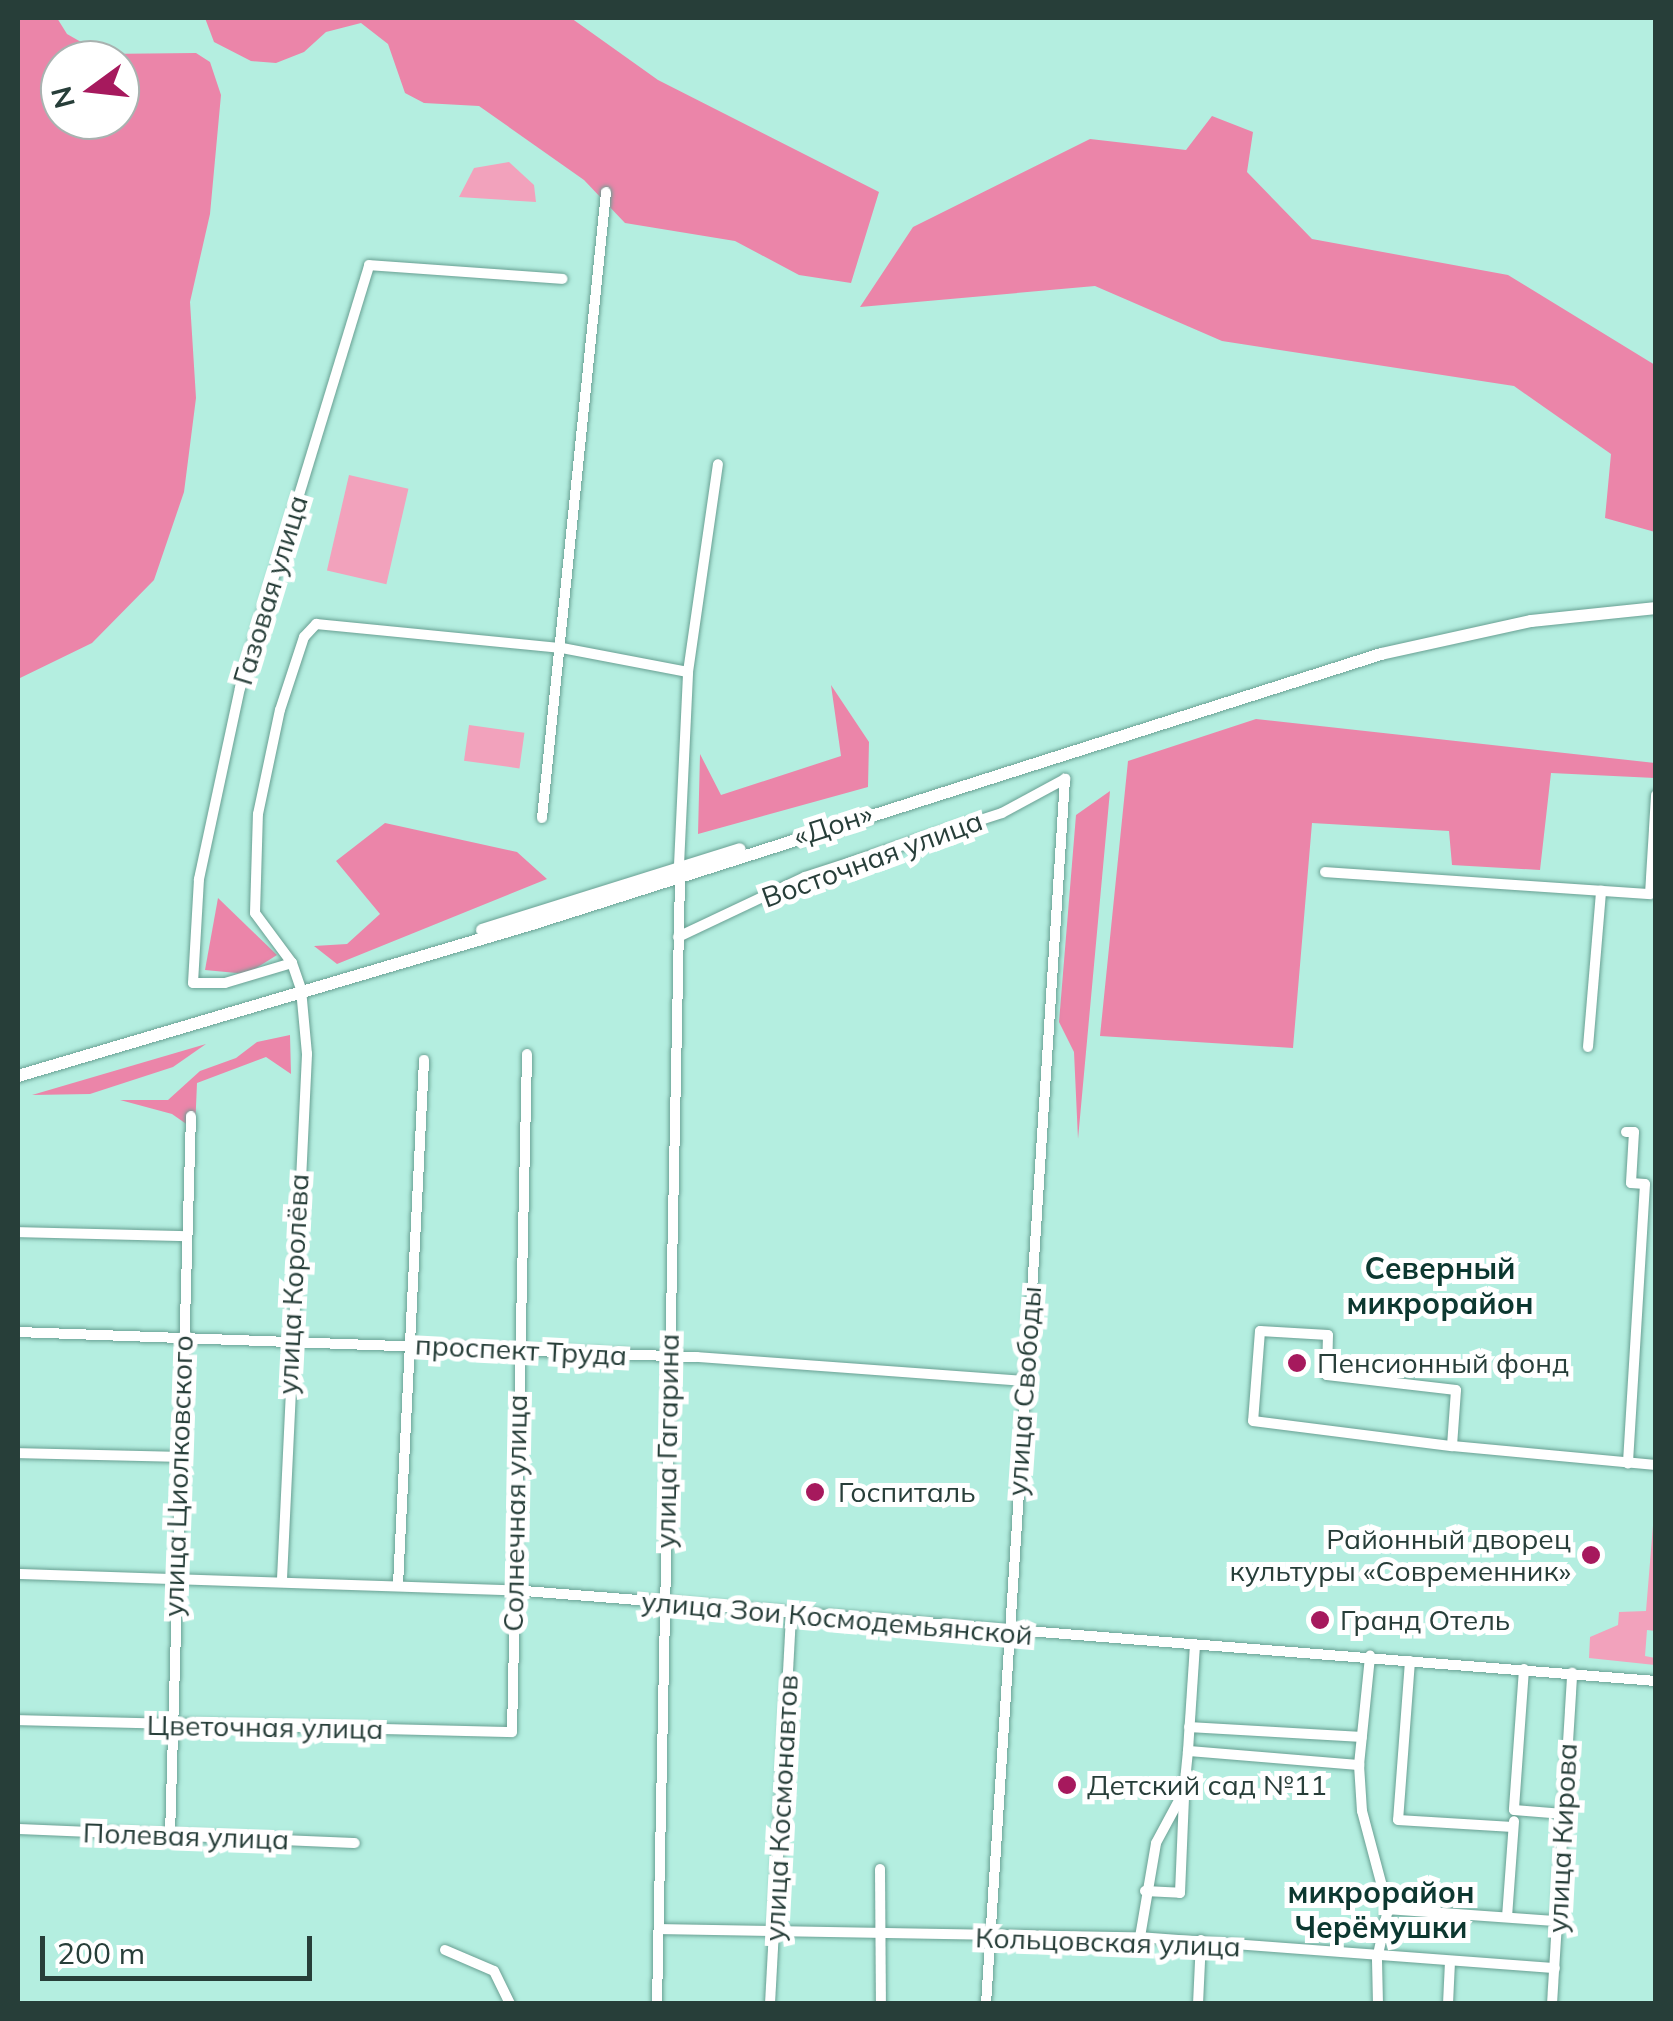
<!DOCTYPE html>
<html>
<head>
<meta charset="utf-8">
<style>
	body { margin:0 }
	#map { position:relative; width:1673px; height:2021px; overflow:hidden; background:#b4eee0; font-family:Mulish,sans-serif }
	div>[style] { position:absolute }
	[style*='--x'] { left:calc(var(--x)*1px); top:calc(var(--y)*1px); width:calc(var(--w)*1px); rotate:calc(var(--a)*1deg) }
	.green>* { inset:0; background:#f2a2bc; transform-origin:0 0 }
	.forest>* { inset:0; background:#eb85a9 }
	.roads { filter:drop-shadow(0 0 2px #69a093) drop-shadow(0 0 2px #69a093) }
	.minor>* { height:10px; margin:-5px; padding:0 5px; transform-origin:5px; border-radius:5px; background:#fff }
	.major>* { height:12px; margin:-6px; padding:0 6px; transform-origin:6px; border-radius:6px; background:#fff }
	.dots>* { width:28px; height:28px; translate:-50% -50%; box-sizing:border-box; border:5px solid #fff; border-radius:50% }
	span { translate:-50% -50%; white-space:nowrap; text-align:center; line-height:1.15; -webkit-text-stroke:10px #fff; paint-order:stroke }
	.street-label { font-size:28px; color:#273e39 }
	.poi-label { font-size:28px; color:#273e39 }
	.left { translate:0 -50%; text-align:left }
	.right { translate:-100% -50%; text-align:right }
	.neighbourhood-label { font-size:30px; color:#0c3830; font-weight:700 }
	.frame { position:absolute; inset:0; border:20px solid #273e39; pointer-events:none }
	.north { position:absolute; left:40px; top:40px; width:100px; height:100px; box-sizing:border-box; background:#fff; border:2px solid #a9b2b0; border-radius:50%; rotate:255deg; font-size:28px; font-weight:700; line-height:40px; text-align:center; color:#273e39 }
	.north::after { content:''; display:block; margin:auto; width:35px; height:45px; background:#a6195d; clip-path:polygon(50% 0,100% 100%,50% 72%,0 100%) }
	.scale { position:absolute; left:40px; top:1936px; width:272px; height:45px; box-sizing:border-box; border:5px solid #273e39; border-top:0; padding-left:12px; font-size:30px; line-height:35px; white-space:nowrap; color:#273e39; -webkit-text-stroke:8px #fff; paint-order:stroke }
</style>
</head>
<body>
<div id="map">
	<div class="green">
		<div style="clip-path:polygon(509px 162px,534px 185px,536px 202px,459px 197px,474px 168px)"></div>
		<div style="left:349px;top:475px;width:61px;height:98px;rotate:13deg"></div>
		<div style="left:469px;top:725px;width:56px;height:36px;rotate:8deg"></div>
		<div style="clip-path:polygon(1655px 1501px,1655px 1631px,1647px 1630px,1645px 1656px,1655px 1658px,1655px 1665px,1589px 1658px,1590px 1637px,1618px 1625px,1619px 1612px,1646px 1611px)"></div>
	</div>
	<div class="forest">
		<div style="clip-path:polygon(evenodd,18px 18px,57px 18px,67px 34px,102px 54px,196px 53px,210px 62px,221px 95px,210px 214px,190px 302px,196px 398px,184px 492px,154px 580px,92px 643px,18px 679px,18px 18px,120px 60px,120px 120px,60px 120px,60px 60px,120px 60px)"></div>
		<div style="clip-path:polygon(205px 18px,571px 18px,658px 80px,879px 192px,851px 283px,799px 275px,735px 241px,625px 223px,584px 180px,479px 106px,424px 103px,405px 93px,388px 44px,361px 23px,326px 32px,304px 52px,276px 63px,251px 61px,214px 42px)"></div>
		<div style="clip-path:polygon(1212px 116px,1253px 132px,1247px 172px,1312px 239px,1508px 275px,1655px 365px,1655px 532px,1605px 518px,1611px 454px,1514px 386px,1222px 341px,1095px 286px,860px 307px,913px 227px,1090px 139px,1186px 150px)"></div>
		<div style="clip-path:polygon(831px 685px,869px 742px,868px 787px,698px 834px,700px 754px,721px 795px,841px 756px)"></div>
		<div style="clip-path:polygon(1256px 719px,1655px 763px,1655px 778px,1551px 773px,1540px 870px,1452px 865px,1449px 831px,1312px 823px,1293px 1048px,1100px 1036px,1128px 761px)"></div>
		<div style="clip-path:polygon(1110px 791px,1078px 1139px,1074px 1052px,1059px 1022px,1076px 815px)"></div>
		<div style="clip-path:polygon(385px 823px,517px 852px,547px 879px,337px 964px,314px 946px,347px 944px,380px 914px,336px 861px)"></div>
		<div style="clip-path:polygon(218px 898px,277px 955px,247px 974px,205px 970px)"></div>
		<div style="clip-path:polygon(290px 1035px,291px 1074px,266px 1057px,197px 1083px,195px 1130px,172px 1114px,120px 1100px,168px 1100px,200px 1071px,236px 1058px,257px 1042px)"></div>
		<div style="clip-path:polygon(206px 1044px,173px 1067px,90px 1094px,32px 1095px)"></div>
	</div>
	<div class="roads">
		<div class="minor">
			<div style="--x:542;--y:818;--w:629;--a:-84.16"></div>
			<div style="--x:679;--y:865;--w:193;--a:-87.3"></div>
			<div style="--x:688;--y:672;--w:210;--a:-81.8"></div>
			<div style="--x:1325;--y:872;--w:326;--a:3.9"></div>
			<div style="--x:1650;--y:894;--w:99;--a:-86.5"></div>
			<div style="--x:678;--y:937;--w:140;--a:-25.3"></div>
			<div style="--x:805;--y:877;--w:207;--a:-18"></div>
			<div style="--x:1002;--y:813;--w:72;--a:-28.4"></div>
			<div style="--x:292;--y:963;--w:62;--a:-126.5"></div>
			<div style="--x:255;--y:913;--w:99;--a:-88.3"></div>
			<div style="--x:258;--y:814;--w:106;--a:-78.1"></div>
			<div style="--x:280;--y:710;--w:77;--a:-71.8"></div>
			<div style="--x:304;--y:637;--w:18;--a:-47"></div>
			<div style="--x:316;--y:624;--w:247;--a:5.6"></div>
			<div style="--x:562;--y:648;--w:128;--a:10.8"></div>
			<div style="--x:1588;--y:1047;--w:157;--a:-85.2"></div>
			<div style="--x:1626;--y:1132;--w:8;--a:0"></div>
			<div style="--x:1634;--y:1132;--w:51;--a:93.4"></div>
			<div style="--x:1631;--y:1183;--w:14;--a:4"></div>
			<div style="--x:1645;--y:1184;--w:280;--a:93.5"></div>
			<div style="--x:18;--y:1232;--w:166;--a:1.4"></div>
			<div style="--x:18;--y:1332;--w:679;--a:2.11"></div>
			<div style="--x:697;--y:1357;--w:327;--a:4.2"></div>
			<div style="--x:1452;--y:1446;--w:56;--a:-85.9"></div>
			<div style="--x:1456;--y:1390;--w:130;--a:-173.4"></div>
			<div style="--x:1327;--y:1375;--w:40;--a:-88.6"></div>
			<div style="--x:1328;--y:1335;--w:68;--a:-176.6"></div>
			<div style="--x:1260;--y:1331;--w:90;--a:94.4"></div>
			<div style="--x:1253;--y:1421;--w:201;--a:7.2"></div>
			<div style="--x:1452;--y:1446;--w:205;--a:5.3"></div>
			<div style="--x:18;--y:1453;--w:161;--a:1.4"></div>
			<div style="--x:18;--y:1574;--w:494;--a:1.9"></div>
			<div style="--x:512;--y:1590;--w:1148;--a:4.55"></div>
			<div style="--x:282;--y:1579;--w:526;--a:-87.27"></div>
			<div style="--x:307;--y:1054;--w:65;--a:-95.3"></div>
			<div style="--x:301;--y:989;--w:28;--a:-109"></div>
			<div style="--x:292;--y:963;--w:70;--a:163.4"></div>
			<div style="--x:225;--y:983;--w:32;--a:180"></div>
			<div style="--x:193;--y:983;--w:104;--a:-86.7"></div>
			<div style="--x:199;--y:879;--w:195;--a:-77.9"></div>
			<div style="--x:240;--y:688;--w:442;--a:-73"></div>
			<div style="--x:369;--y:265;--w:194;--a:4.1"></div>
			<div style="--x:398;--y:1585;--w:526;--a:-87.16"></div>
			<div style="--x:1195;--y:1645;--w:106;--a:93.8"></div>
			<div style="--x:1188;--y:1751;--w:172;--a:4.7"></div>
			<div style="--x:1359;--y:1765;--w:110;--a:-84.2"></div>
			<div style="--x:1410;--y:1661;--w:159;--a:94.3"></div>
			<div style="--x:1398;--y:1820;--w:115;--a:3.5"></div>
			<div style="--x:1524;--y:1669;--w:141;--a:94.1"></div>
			<div style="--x:1514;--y:1810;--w:50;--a:4.6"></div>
			<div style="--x:18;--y:1720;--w:494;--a:1.4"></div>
			<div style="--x:512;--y:1732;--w:678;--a:-88.73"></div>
			<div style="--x:1189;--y:1727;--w:173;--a:3.3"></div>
			<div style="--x:1359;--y:1765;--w:46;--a:86.3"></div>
			<div style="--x:1362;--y:1811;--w:101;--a:75.1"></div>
			<div style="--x:18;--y:1829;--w:337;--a:2.4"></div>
			<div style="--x:170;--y:1836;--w:720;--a:-88.33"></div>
			<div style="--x:880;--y:1869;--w:135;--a:89.6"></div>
			<div style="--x:1145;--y:1891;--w:35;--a:3"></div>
			<div style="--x:1180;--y:1893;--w:96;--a:-87.6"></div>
			<div style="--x:1507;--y:1917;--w:96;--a:-85.8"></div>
			<div style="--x:661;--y:1929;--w:479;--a:1"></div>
			<div style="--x:1140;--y:1937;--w:416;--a:4.3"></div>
			<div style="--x:1140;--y:1937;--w:95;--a:-80.3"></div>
			<div style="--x:1156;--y:1843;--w:59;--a:-61.7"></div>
			<div style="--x:1184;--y:1791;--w:40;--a:-84.3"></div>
			<div style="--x:445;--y:1950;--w:53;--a:23.2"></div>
			<div style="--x:494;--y:1971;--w:37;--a:64"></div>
			<div style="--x:657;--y:2004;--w:1126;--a:-88.83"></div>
			<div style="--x:770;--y:2004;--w:392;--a:-86.9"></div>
			<div style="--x:986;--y:2004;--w:1228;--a:-86.31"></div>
			<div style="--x:1198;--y:2004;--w:64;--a:-87.3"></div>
			<div style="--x:1378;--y:2004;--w:45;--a:-91.3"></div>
			<div style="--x:1377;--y:1959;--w:51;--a:-77.6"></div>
			<div style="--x:1388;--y:1909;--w:169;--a:4.1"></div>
			<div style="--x:1448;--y:2004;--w:42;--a:-87.3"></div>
			<div style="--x:1552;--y:2004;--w:332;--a:-86.5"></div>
		</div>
		<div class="major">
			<div style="--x:482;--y:930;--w:270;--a:-17.4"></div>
			<div style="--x:18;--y:1076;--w:536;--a:-16.47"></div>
			<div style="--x:532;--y:924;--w:891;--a:-17.64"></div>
			<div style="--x:1381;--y:654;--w:154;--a:-12.4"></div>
			<div style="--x:1531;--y:621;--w:126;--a:-5.9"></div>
		</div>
	</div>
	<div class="dots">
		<div style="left:1297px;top:1363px;background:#a6195d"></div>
		<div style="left:815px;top:1492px;background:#a6195d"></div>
		<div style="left:1591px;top:1555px;background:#a6195d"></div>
		<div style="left:1320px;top:1620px;background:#a6195d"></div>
		<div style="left:1067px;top:1785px;background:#a6195d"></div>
	</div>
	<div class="street-label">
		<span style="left:270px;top:590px;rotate:-73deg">Газовая улица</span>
		<span style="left:833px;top:825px;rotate:-18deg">«Дон»</span>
		<span style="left:872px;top:859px;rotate:-20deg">Восточная улица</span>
		<span style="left:293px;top:1284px;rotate:-87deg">улица Королёва</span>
		<span style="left:521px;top:1350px;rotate:3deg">проспект Труда</span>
		<span style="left:1024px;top:1391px;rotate:-86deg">улица Свободы</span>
		<span style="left:667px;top:1441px;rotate:-89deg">улица Гагарина</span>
		<span style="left:178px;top:1476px;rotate:-88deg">улица Циолковского</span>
		<span style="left:515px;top:1513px;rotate:-89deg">Солнечная улица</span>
		<span style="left:837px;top:1618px;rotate:5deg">улица Зои Космодемьянской</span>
		<span style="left:265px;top:1727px;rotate:1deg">Цветочная улица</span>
		<span style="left:781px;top:1808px;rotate:-87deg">улица Космонавтов</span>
		<span style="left:186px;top:1836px;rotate:2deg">Полевая улица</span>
		<span style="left:1562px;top:1838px;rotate:-87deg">улица Кирова</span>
		<span style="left:1108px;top:1942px;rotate:2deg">Кольцовская улица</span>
	</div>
	<div class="poi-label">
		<span class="left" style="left:1317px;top:1363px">Пенсионный фонд</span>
		<span class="left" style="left:838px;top:1492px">Госпиталь</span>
		<span class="right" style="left:1571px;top:1555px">Районный дворец<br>культуры «Современник»</span>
		<span class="left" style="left:1340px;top:1620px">Гранд Отель</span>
		<span class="left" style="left:1087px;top:1785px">Детский сад №11</span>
	</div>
	<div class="neighbourhood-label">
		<span style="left:1440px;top:1285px">Северный<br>микрорайон</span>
		<span style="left:1381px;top:1909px">микрорайон<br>Черёмушки</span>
	</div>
	<div class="frame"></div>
	<div class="north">N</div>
	<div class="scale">200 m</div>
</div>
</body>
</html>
